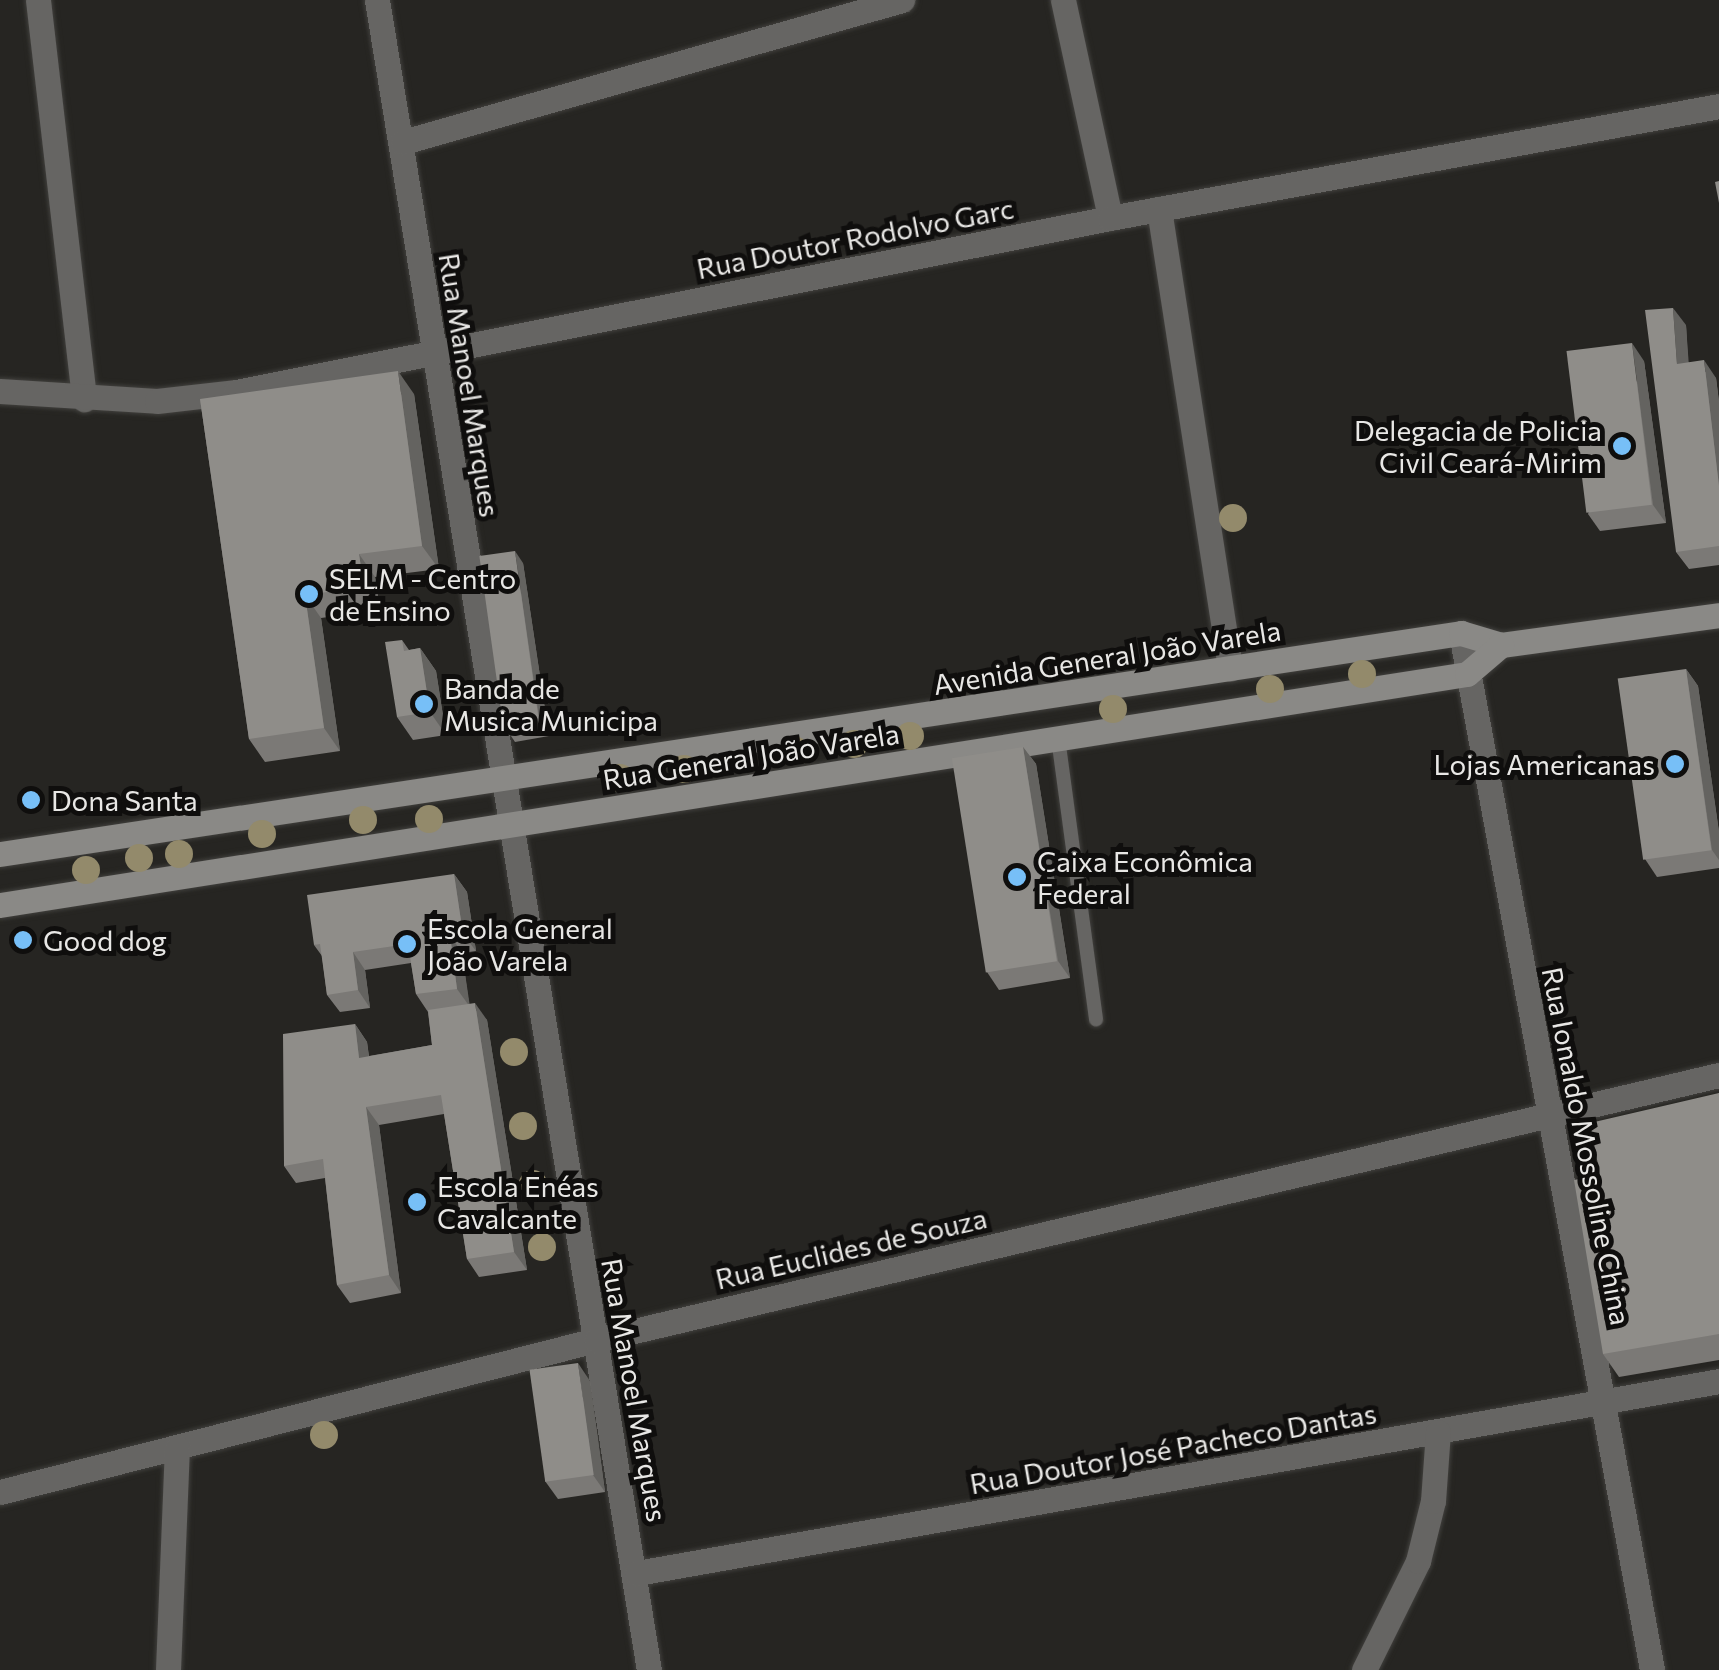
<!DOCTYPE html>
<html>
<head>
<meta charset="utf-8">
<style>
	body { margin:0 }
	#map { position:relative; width:1719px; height:1670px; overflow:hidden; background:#262522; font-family:Commissioner,sans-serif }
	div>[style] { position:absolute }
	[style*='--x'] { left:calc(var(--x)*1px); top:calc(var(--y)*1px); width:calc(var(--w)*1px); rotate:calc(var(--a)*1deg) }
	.roads { filter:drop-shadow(0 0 2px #41403d) drop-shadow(0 0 2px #41403d) }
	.service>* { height:14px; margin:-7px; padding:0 7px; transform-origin:7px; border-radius:7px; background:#666563 }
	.minor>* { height:25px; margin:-12.5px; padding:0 12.5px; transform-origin:12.5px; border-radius:12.5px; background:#666563 }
	.secondary>* { height:25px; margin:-12.5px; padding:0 12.5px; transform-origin:12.5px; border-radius:12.5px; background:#8a8986 }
	.trees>* { width:28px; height:28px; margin:-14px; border-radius:50%; background:#938a6b }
	.wall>* { inset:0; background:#7b7976 }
	.shaded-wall>* { inset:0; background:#646360 }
	.building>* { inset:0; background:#8f8d89; transform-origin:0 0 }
	.dots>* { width:28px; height:28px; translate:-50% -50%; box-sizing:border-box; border:5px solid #0f0e0d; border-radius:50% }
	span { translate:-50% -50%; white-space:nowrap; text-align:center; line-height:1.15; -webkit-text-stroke:10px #0f0e0d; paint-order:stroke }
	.street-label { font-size:28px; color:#e8e7e5 }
	.poi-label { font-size:28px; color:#e8e7e5 }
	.right { translate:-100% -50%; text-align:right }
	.left { translate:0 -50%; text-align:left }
</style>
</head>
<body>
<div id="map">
	<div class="roads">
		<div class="service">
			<div style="--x:1058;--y:738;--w:284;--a:82.3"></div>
		</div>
		<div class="minor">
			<div style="--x:38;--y:0;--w:402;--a:83.4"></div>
			<div style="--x:377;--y:0;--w:1692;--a:80.75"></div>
			<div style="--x:1063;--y:0;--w:223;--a:77.8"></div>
			<div style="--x:403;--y:142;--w:519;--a:-15.88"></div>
			<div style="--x:1159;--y:209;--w:465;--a:81.2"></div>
			<div style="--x:0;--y:391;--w:157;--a:3.6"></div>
			<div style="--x:157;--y:401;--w:80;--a:-6.5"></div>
			<div style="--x:236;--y:392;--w:891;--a:-11.26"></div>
			<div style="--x:1110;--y:218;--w:619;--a:-10.42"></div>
			<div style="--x:1461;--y:633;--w:1054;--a:79.56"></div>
			<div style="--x:0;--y:1492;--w:615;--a:-14.31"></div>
			<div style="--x:596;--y:1340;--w:1154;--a:-13.28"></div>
			<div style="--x:637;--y:1573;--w:1099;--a:-10.06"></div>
			<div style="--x:168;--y:1670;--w:222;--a:-87.7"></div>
			<div style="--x:1364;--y:1670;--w:122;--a:-63.6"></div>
			<div style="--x:1418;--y:1561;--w:62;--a:-76"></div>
			<div style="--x:1433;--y:1501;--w:69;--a:-85.9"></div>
		</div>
		<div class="secondary">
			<div style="--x:0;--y:854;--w:1478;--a:-8.6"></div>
			<div style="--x:1461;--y:633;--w:42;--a:16.7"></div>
			<div style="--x:1501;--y:645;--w:220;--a:-7.8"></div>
			<div style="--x:0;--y:905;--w:1485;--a:-8.95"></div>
			<div style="--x:1467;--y:674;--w:45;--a:-40.5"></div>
		</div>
	</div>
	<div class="trees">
		<div style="left:1233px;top:518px"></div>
		<div style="left:1362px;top:674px"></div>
		<div style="left:1270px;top:689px"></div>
		<div style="left:1113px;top:709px"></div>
		<div style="left:910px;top:736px"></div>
		<div style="left:854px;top:744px"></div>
		<div style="left:794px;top:750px"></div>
		<div style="left:684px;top:769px"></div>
		<div style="left:620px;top:778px"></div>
		<div style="left:429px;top:819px"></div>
		<div style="left:363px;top:820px"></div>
		<div style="left:262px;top:834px"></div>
		<div style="left:179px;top:854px"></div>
		<div style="left:139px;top:858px"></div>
		<div style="left:86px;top:870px"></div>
		<div style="left:514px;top:1052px"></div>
		<div style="left:523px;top:1126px"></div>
		<div style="left:533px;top:1184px"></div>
		<div style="left:542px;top:1247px"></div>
		<div style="left:324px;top:1435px"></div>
	</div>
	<div class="wall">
		<div style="clip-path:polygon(1686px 325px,1688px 362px,1716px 378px,1719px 402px,1719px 565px,1689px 569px,1676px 552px)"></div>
		<div style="clip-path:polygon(1644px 361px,1666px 523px,1600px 531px,1588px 514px)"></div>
		<div style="clip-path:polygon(414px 394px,439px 569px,375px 577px,380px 610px,321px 618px,340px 751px,265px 762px,249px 739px,200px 399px)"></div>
		<div style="clip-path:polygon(523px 563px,549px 736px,515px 742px,507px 730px)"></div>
		<div style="clip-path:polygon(402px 640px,409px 650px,420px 648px,436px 671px,446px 735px,413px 740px,397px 717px)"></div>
		<div style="clip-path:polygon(1686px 669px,1698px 686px,1719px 832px,1719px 868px,1657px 877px,1645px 859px)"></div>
		<div style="clip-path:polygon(1023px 747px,1036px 764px,1070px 978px,999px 990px,987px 972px)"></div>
		<div style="clip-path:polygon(454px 874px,467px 892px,476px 951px,462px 953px,469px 1004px,487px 1020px,527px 1270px,479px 1277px,467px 1259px,444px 1114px,379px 1125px,401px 1293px,350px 1303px,337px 1285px,325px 1178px,296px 1183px,284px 1166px,355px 1024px,367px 1042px,369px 1056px,432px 1045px,428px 1012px,416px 994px,411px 963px,365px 970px,370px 1008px,340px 1012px,327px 995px,322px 956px,314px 945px)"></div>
		<div style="clip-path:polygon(1719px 1093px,1719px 1360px,1619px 1377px,1603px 1354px,1600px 1175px)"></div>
		<div style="clip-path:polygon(590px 1381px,605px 1492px,558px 1499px,545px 1481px)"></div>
	</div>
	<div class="shaded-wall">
		<div style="clip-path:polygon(1673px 308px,1686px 325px,1690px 381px,1677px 364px)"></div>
		<div style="clip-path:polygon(1632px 343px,1644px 361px,1666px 523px,1653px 505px)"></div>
		<div style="clip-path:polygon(1704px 360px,1716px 378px,1719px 402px,1719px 486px)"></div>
		<div style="clip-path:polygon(398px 371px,414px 394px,439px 569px,422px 546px)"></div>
		<div style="clip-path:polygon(515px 551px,523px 563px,549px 736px,540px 724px)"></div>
		<div style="clip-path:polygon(359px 554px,375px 577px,380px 610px,364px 587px)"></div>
		<div style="clip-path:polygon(305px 595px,321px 618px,340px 751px,324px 728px)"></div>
		<div style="clip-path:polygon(420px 648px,436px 671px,446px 735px,430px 712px)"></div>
		<div style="clip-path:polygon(1686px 669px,1698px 686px,1719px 832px,1719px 860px,1712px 850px)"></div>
		<div style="clip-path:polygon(1023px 747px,1036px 764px,1070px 978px,1058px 961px)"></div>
		<div style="clip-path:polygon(454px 874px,467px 892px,476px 951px,463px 934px)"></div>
		<div style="clip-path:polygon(450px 935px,462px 953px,470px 1007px,457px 989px)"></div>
		<div style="clip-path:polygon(353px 952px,365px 970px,370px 1008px,358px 990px)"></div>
		<div style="clip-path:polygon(475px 1003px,487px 1020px,527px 1270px,514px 1252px)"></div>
		<div style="clip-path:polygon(355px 1024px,367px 1042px,371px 1075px,359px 1058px)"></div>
		<div style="clip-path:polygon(366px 1107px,379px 1125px,401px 1293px,389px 1275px)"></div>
		<div style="clip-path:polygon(578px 1363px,590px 1381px,605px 1492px,593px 1475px)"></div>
	</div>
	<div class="building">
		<div style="clip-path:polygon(1719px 181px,1719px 203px,1715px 182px)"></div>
		<div style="clip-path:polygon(1673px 308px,1677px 364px,1704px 360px,1719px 486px,1719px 546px,1676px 552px,1645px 310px)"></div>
		<div style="left:1632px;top:343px;width:163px;height:66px;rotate:83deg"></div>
		<div style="clip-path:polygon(398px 371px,422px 546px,359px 554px,364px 587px,305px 595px,324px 728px,249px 739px,200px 399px)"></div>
		<div style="left:515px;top:551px;width:175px;height:36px;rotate:82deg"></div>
		<div style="clip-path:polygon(402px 640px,404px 651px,420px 648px,430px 712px,397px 717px,385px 642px)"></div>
		<div style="left:1686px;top:669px;width:183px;height:69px;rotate:82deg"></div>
		<div style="left:1023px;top:747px;width:217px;height:72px;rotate:81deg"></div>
		<div style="clip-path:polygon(454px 874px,463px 934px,450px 935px,457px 989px,416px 994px,408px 944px,353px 952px,358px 990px,327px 995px,320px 944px,314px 945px,307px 895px)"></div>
		<div style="clip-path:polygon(475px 1003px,514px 1252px,467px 1259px,441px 1095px,366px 1107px,389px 1275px,337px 1285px,323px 1159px,284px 1166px,283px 1034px,355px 1024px,359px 1058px,432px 1045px,428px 1010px)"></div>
		<div style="clip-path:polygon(1719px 1093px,1719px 1334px,1603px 1354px,1574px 1180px,1600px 1175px,1590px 1123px)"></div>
		<div style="left:578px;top:1363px;width:113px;height:49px;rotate:82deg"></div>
	</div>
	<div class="dots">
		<div style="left:1622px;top:446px;background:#77bff7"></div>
		<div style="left:309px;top:594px;background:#77bff7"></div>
		<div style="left:424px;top:704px;background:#77bff7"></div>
		<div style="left:1675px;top:764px;background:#77bff7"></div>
		<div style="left:31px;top:800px;background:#77bff7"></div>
		<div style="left:1017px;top:877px;background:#77bff7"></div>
		<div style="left:23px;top:940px;background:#77bff7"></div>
		<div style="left:407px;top:944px;background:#77bff7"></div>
		<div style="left:417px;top:1202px;background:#77bff7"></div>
	</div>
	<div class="street-label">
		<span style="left:855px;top:238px;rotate:-11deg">Rua Doutor Rodolvo Garc</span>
		<span style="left:470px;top:385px;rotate:81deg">Rua Manoel Marques</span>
		<span style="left:1107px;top:657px;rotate:-9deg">Avenida General João Varela</span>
		<span style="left:751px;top:756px;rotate:-9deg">Rua General João Varela</span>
		<span style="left:1587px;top:1146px;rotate:79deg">Rua Ionaldo Mossoline China</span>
		<span style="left:851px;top:1248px;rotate:-13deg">Rua Euclides de Souza</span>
		<span style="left:635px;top:1390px;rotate:80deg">Rua Manoel Marques</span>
		<span style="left:1173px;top:1448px;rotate:-10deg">Rua Doutor José Pacheco Dantas</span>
	</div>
	<div class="poi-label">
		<span class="right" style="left:1602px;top:446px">Delegacia de Policia<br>Civil Ceará-Mirim</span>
		<span class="left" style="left:329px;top:594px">SELM - Centro<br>de Ensino</span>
		<span class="left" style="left:444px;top:704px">Banda de<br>Musica Municipa</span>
		<span class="right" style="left:1655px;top:764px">Lojas Americanas</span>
		<span class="left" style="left:51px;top:800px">Dona Santa</span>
		<span class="left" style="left:1037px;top:877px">Caixa Econômica<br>Federal</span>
		<span class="left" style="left:427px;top:944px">Escola General<br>João Varela</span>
		<span class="left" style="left:43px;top:940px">Good dog</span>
		<span class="left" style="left:437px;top:1202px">Escola Enéas<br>Cavalcante</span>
	</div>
</div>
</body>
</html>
